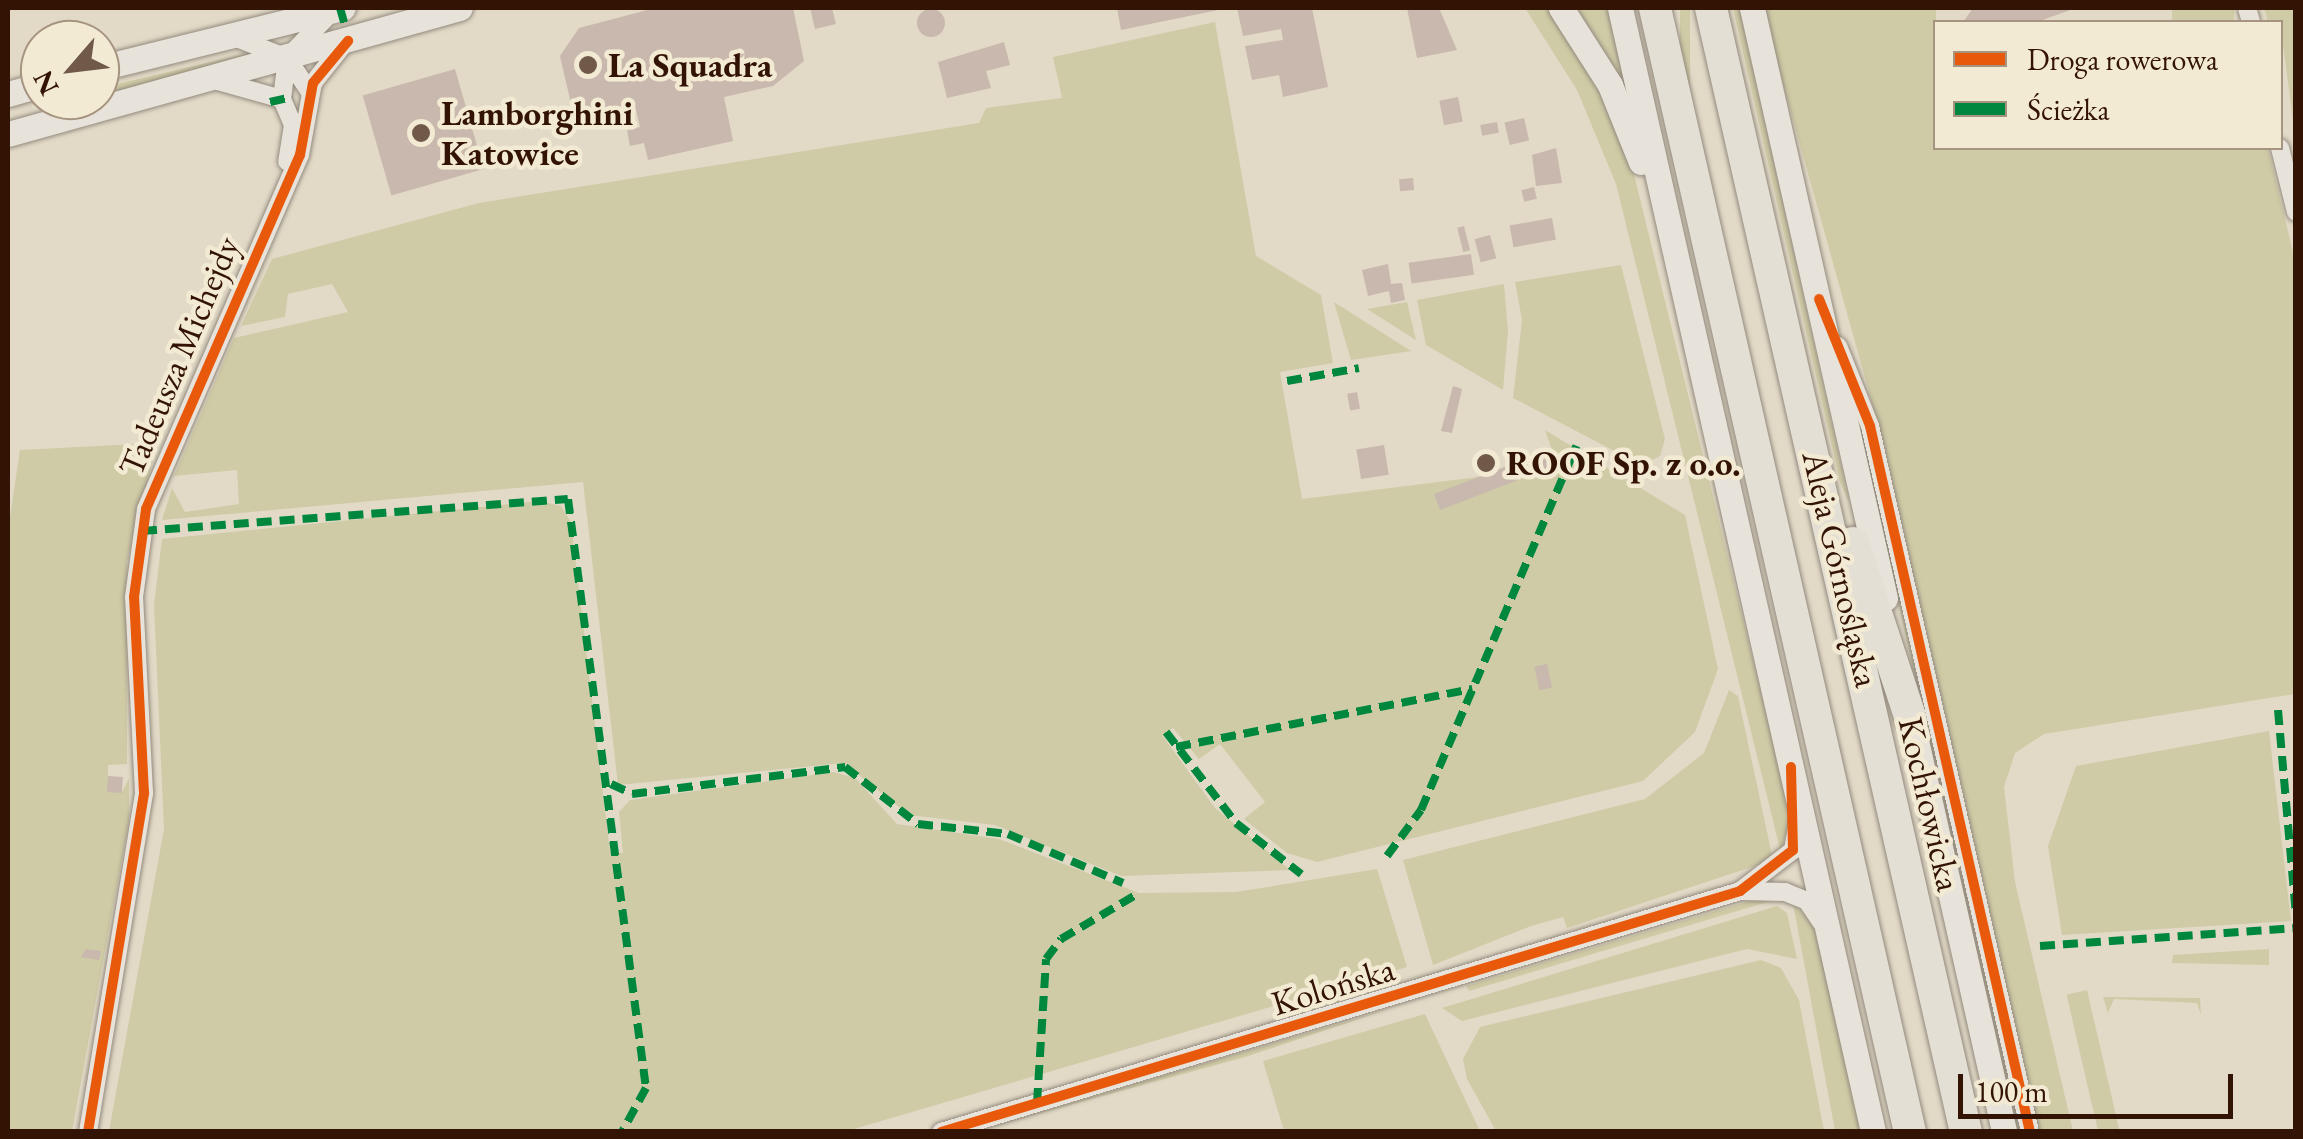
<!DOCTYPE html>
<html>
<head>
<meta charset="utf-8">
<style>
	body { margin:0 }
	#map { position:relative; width:2303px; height:1139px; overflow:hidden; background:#e2dac7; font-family:"EB Garamond",serif }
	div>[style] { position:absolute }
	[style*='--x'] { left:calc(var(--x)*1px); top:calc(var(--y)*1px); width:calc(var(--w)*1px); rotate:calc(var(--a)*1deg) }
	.green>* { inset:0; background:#cfcba6; transform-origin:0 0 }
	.building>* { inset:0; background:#c9b8ad; transform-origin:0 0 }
	.round { border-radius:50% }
	.roads { filter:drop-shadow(0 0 2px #938a7e) drop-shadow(0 0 2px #938a7e) }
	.minor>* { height:18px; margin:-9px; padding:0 9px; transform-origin:9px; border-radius:9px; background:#e8e3da }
	.secondary>* { height:25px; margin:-12.5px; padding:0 12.5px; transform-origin:12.5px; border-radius:12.5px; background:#e8e3da }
	.motorway>* { height:32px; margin:-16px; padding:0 16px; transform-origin:16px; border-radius:16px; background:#e4dfd5 }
	.quiet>* { height:8px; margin-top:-4px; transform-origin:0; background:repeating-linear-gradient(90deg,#00873e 0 15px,transparent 0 23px) }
	.cycleway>* { height:10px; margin:-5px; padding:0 5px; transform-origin:5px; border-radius:5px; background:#e8590c }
	.dots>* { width:28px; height:28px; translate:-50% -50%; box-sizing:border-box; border:5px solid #f3ead3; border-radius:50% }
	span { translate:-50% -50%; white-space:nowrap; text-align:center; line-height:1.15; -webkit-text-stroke:9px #f3ead3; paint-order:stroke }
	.poi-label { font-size:35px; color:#331304; font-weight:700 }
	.left { translate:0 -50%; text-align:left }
	.street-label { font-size:35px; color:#331304 }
	.frame { position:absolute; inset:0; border:10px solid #331304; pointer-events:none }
	.legend { position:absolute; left:1933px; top:20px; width:350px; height:130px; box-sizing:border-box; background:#f3ead3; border:2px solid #a69480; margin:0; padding:12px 18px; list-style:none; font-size:30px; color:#331304 }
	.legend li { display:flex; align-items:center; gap:20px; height:50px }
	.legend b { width:50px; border:2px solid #a69480 }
	.north { position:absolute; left:20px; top:20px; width:100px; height:100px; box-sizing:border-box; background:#f3ead3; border:2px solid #a69480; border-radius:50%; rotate:242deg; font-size:28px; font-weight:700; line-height:40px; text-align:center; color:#331304 }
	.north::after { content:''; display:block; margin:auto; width:35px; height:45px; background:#705948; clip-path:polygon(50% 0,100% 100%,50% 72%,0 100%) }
	.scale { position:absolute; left:1958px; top:1074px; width:275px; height:45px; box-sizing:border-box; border:5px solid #331304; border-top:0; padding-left:12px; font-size:30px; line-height:35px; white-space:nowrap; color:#331304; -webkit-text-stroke:8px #f3ead3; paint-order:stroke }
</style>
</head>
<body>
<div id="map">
	<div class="green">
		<div style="clip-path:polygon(1525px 8px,1549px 8px,1593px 72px,1630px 158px,1791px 815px,1781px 853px,1616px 184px,1577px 90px)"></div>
		<div style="clip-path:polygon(1571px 8px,1609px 8px,1627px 96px)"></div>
		<div style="left:1680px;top:8px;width:10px;height:118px"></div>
		<div style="clip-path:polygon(1733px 8px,1740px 8px,1849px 502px,1840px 482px)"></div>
		<div style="clip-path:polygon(1762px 8px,1936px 8px,1936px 148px,2268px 148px,2296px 265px,2295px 694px,2044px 734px,2015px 753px,2004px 787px,2015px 882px,2073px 1131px,2038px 1131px,1879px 428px)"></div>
		<div style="left:2172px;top:8px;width:62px;height:14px"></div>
		<div style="clip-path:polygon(2264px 8px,2295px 8px,2295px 135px,2280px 22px,2268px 22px)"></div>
		<div style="clip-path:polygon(1215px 22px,1256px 256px,1321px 295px,1333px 363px,1280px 372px,1302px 499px,1558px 467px,1545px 430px,1685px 515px,1718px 669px,1695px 732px,1643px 781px,1317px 862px,1287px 853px,1244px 819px,1265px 802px,1220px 744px,1199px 759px,1173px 728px,1162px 735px,1215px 808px,1290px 870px,1121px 876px,995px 825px,909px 815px,844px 763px,618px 785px,583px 482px,162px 520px,172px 488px,185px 512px,239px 504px,237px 470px,174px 476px,234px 338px,348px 312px,332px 284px,288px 294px,285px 317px,241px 326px,272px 259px,479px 203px,979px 123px,986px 108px,1062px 98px,1053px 57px)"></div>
		<div style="clip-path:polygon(258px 51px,100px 100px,100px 88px)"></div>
		<div style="clip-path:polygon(1621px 265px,1665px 439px,1660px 456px,1641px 465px,1513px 398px,1522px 320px,1515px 282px)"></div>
		<div style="clip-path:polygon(1504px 284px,1508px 331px,1503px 390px,1426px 345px,1417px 300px)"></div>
		<div style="clip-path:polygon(1334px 302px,1411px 351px,1351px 360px)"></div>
		<div style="clip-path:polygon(1407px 302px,1416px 340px,1367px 309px)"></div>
		<div style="clip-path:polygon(1860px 428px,1871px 472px,2020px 1131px,2015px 1131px)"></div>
		<div style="clip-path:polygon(157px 443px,127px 561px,127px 764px,108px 765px,108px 792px,122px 792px,129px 778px,129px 820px,72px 1131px,8px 1132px,8px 530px,20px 450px)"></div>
		<div style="clip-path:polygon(540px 501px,561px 506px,571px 522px,610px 852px,623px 853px,619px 812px,630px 800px,834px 772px,855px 778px,897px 824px,999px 839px,1139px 893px,1236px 892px,1377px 869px,1407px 967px,847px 1131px,109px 1131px,164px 829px,154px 605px,162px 539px)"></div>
		<div style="clip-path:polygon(1729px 690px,1738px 696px,1773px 860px,1567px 928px,1563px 917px,1531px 926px,1433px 965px,1403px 860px,1645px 799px,1704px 753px)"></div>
		<div style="clip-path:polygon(2269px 731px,2291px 921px,2062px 935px,2048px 846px,2076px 766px)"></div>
		<div style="clip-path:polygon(1781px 898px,1469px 991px,1466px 986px,1756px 899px)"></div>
		<div style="clip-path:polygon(1793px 903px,1818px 929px,1863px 1131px,1835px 1131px)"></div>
		<div style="clip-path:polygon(1777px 906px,1787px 913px,1797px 959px,1747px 949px,1462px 1021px,1442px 1008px)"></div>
		<div style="clip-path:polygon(2269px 949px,2269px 965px,2172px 963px,2173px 955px)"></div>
		<div style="clip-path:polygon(1761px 960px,1781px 968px,1799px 1000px,1824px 1131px,1496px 1131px,1467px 1079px,1463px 1059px,1480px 1027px)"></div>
		<div style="left:2087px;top:990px;width:145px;height:21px;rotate:77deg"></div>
		<div style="clip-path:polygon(2103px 997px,2200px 998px,2201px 1015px,2197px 1003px,2114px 999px,2108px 1013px)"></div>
		<div style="clip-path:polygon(1389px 1009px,1245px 1057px,975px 1131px,1244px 1052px)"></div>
		<div style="clip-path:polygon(1425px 1014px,1480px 1131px,1284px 1131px,1263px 1061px)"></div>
	</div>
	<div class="building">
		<div style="clip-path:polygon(655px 8px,793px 8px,804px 61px,773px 86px,724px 97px,733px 141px,648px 160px,644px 143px,630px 146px,627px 130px,640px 127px,634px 102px,575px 121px,560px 56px,579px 28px)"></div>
		<div style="clip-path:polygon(810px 8px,832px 8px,836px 24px,815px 29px)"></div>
		<div style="clip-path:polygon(1117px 8px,1223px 8px,1223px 9px,1121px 30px)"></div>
		<div style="clip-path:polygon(1237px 8px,1312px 8px,1328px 87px,1283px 97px,1279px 75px,1252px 80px,1245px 46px,1283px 40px,1281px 29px,1243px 36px)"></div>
		<div style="clip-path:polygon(1407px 8px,1439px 8px,1457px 50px,1417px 58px)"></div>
		<div style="clip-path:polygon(1973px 8px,2072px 8px,2073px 9px,2037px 22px,1963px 22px)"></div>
		<div class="round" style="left:917px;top:9px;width:28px;height:28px"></div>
		<div style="clip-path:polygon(1004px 42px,1010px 65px,986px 71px,991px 88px,947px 98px,938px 62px)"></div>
		<div style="left:455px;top:69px;width:104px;height:96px;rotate:74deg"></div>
		<div style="left:1458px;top:97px;width:25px;height:19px;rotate:79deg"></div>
		<div style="left:1524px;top:118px;width:23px;height:20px;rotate:77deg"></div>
		<div style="left:1497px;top:122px;width:11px;height:17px;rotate:80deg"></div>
		<div style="clip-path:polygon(1556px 148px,1562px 183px,1536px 186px,1532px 155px)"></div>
		<div style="left:1413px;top:178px;width:12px;height:14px;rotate:85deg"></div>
		<div style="left:1534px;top:187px;width:12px;height:13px;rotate:76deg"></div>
		<div style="left:1552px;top:218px;width:22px;height:43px;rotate:80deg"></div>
		<div style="left:1464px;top:226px;width:25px;height:7px;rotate:76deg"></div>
		<div style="left:1490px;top:235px;width:24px;height:16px;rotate:75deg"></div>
		<div style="left:1471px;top:254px;width:21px;height:63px;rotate:82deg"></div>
		<div style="clip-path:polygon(1388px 264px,1391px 284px,1402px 283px,1405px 300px,1391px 303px,1389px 291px,1368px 296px,1362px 270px)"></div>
		<div style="clip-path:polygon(1453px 386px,1462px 389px,1452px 433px,1441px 431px)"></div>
		<div style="left:1357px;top:392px;width:17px;height:10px;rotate:80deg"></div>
		<div style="left:1384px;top:445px;width:30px;height:28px;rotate:81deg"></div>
		<div style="left:1546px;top:451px;width:17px;height:120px;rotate:69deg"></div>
		<div style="left:1547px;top:664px;width:24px;height:13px;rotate:78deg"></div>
		<div style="left:108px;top:776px;width:15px;height:16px;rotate:4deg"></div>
		<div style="clip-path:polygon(86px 949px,101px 951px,99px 960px,81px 957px)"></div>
	</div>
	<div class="roads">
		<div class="minor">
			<div style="--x:2247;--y:8;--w:15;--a:74"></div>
			<div style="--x:229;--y:35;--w:62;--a:21.6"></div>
			<div style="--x:287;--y:58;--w:41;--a:55.9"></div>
			<div style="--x:218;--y:81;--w:66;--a:15.7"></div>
			<div style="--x:282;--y:99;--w:28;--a:67"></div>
			<div style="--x:293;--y:125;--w:37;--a:99"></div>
			<div style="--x:282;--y:99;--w:41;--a:-83"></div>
			<div style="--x:287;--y:58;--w:59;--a:-45.7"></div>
			<div style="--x:2280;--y:148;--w:66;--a:76"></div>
			<div style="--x:1838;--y:346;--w:86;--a:68.2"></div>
			<div style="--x:1870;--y:426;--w:724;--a:77.23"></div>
			<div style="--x:1740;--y:891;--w:45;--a:1.3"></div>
			<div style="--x:1785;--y:892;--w:24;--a:22"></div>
			<div style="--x:1807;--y:901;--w:25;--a:56"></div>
			<div style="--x:88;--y:1132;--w:344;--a:-80.6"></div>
			<div style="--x:144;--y:793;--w:196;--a:-92.9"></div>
			<div style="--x:134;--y:597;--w:89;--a:-82.2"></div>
			<div style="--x:146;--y:509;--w:386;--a:-66.5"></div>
			<div style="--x:300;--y:155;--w:73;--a:-79.8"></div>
			<div style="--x:313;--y:83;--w:50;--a:-51.5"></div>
			<div style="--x:941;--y:1132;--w:835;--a:-16.78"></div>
			<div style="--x:1740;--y:891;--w:67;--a:-37.7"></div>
			<div style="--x:1793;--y:850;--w:27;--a:-80"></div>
		</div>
		<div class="secondary">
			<div style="--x:1561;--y:8;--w:91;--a:57.5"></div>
			<div style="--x:1610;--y:85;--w:83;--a:68.1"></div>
			<div style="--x:1620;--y:8;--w:1152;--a:77.31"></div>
			<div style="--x:1752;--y:8;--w:605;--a:77.3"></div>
			<div style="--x:100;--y:68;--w:250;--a:-13.9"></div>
			<div style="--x:8;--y:94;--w:33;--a:-16"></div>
			<div style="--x:8;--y:134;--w:469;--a:-15.6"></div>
			<div style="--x:1908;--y:705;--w:438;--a:77.3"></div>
		</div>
		<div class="motorway">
			<div style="--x:1655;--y:8;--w:1153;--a:77.22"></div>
			<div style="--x:1711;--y:8;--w:1153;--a:77.22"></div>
			<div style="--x:1853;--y:543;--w:185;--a:71.8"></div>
		</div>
	</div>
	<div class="quiet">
		<div style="--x:340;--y:8;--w:18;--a:74"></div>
		<div style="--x:270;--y:102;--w:23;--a:-13"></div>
		<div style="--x:1287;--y:381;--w:73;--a:-10.2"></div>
		<div style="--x:142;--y:531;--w:427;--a:-4.3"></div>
		<div style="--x:568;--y:499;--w:594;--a:82.46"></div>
		<div style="--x:646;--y:1088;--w:50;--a:118.6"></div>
		<div style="--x:2278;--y:710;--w:206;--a:85"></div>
		<div style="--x:1166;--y:732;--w:115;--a:52.4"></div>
		<div style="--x:1236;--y:823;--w:83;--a:38.1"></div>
		<div style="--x:1176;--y:747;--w:302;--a:-11.1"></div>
		<div style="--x:611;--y:784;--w:23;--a:25"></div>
		<div style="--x:632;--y:794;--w:215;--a:-7.2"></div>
		<div style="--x:845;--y:767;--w:93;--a:38"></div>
		<div style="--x:918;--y:824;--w:91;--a:6.3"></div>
		<div style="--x:1008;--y:834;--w:125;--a:23.1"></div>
		<div style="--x:1387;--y:856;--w:57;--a:-53.5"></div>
		<div style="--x:1421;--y:810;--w:396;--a:-66.9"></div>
		<div style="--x:2040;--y:946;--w:257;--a:-4"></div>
		<div style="--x:1037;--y:1103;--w:144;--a:-86.4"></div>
		<div style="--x:1046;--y:959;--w:25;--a:-53"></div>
		<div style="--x:1061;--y:939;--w:91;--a:-30.5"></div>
	</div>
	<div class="cycleway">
		<div style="--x:1819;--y:299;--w:137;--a:68.1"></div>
		<div style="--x:1870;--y:426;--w:724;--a:77.23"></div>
		<div style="--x:88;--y:1132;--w:344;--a:-80.6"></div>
		<div style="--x:144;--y:793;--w:196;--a:-92.9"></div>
		<div style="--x:134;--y:597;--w:89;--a:-82.2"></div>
		<div style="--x:146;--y:509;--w:386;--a:-66.5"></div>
		<div style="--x:300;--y:155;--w:73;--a:-79.8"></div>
		<div style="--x:313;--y:83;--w:55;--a:-50.2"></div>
		<div style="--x:941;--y:1132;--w:835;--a:-16.78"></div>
		<div style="--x:1740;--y:891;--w:67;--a:-37.7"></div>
		<div style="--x:1793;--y:850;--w:83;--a:-91.4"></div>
	</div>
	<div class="dots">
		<div style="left:588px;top:65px;background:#705948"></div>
		<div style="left:421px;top:133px;background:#705948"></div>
		<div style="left:1486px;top:463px;background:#705948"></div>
	</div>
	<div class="poi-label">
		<span class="left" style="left:608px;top:65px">La Squadra</span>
		<span class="left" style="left:441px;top:133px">Lamborghini<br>Katowice</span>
		<span class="left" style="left:1506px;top:463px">ROOF Sp. z o.o.</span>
	</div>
	<div class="street-label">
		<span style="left:179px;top:356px;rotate:-67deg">Tadeusza Michejdy</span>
		<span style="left:1841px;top:569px;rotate:77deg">Aleja Górnośląska</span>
		<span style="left:1930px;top:804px;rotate:77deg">Kochłowicka</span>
		<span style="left:1333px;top:986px;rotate:-17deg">Kolońska</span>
	</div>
	<div class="frame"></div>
	<ul class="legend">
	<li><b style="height:12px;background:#e8590c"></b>Droga rowerowa</li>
	<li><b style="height:12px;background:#00873e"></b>Ścieżka</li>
	</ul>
	<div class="north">N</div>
	<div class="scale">100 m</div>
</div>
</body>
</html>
